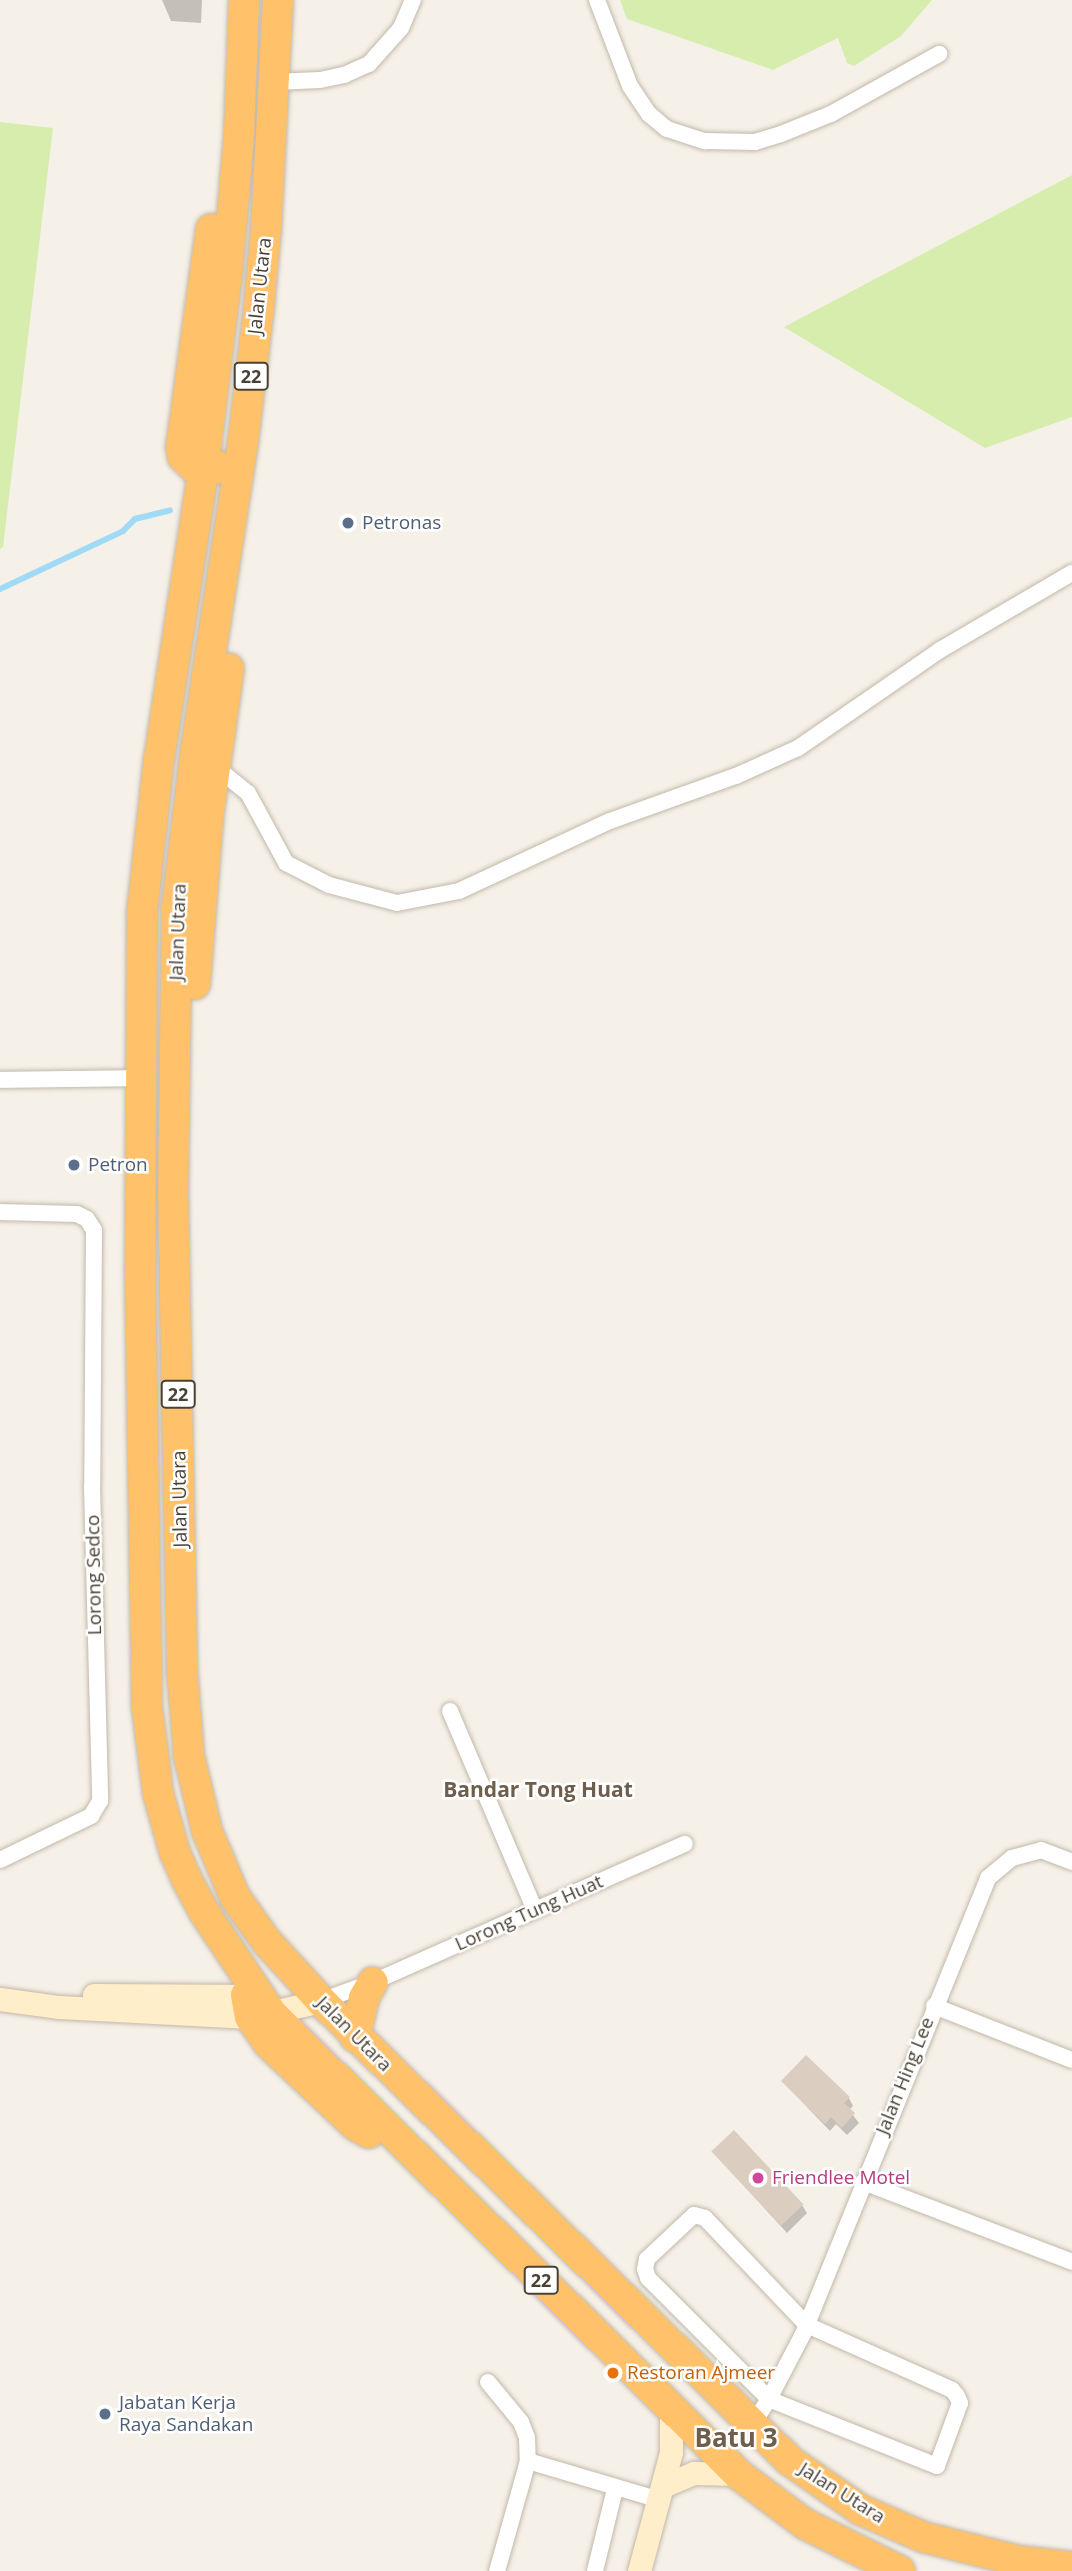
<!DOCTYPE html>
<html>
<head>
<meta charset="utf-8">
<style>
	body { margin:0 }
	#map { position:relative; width:1072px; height:2571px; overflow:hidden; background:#f6f1e8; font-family:"Open Sans",sans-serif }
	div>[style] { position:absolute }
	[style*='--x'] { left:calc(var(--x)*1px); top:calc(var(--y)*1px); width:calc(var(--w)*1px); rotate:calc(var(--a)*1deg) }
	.green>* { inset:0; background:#d6edae }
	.shadow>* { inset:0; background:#0003 }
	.stream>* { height:6px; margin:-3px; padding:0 3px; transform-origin:3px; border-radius:3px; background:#a0daf7 }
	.building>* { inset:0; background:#dbcec0; transform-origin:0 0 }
	.roads { filter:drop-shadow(0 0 2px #c2b8aa) drop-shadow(0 0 2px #c2b8aa) }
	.street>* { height:16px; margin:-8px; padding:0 8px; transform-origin:8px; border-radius:8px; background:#fff }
	.secondary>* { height:23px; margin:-11.5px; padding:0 11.5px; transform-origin:11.5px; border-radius:11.5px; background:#ffeec9 }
	.highway>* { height:30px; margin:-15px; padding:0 15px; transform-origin:15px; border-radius:15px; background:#ffc16a }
	.dots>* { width:19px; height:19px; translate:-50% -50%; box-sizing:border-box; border:4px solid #fff; border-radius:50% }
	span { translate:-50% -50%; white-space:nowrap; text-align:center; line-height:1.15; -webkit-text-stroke:5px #fff; paint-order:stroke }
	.shield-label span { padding:2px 5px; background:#fff; border:2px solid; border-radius:5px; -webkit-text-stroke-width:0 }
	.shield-label { font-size:18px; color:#4a4136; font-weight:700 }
	.street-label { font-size:19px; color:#4a4136 }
	.service-label { font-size:19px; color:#4e5e75 }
	.left { translate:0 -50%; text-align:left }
	.hotel-label { font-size:19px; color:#b23c85 }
	.food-label { font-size:19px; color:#c56008 }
	.neighbourhood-label { font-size:21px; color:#6e5e4c; font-weight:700 }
	.district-label { font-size:26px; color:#6e5e4c; font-weight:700 }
</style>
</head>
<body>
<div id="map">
	<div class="green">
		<div style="clip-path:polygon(620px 0,932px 0,901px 36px,854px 66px,847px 63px,838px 38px,773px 70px,627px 19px)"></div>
		<div style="clip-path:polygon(0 122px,53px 128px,6px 522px,3px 547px,0 549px)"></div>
		<div style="clip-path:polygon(1072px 175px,1072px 417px,985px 448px,784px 327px)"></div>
	</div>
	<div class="shadow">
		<div style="clip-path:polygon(162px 0,202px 0,201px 23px,171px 21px)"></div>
		<div style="clip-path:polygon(783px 2082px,849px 2098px,853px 2106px,849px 2110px,859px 2123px,847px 2135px,836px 2124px,830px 2131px)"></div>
		<div style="clip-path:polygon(713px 2152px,802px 2205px,807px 2213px,787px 2233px)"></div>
	</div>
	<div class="stream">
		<div style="--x:0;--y:589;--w:136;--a:-25.2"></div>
		<div style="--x:123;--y:531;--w:17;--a:-45"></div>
		<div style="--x:135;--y:519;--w:36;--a:-14"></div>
	</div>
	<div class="building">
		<div style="clip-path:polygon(806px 2055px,850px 2097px,844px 2103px,855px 2113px,842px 2128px,831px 2117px,825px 2124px,781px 2081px)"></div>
		<div style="left:734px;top:2130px;width:102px;height:31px;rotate:47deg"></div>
	</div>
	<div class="roads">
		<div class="street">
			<div style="--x:597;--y:0;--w:92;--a:69"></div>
			<div style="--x:630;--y:86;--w:34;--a:56"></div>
			<div style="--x:649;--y:114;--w:23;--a:40"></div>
			<div style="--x:667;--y:129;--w:40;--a:18"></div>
			<div style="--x:705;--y:141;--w:50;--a:1.1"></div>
			<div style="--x:755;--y:142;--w:27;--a:-17"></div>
			<div style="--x:781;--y:134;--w:54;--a:-21.8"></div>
			<div style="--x:831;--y:114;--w:124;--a:-29.1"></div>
			<div style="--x:274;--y:82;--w:46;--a:-2.5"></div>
			<div style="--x:320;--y:80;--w:25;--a:-12"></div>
			<div style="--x:344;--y:75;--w:27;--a:-24"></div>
			<div style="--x:369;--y:64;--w:48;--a:-48.4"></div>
			<div style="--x:401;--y:28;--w:30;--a:-67"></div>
			<div style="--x:220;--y:761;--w:12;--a:76"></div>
			<div style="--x:223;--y:773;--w:32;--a:39"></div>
			<div style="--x:248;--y:793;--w:80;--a:61.5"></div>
			<div style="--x:286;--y:863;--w:48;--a:27.1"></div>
			<div style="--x:329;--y:885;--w:70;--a:14.8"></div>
			<div style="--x:397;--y:903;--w:63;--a:-11"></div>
			<div style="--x:459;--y:891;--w:166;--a:-24.9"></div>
			<div style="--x:610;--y:821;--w:134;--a:-19.7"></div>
			<div style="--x:736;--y:776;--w:68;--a:-24.3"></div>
			<div style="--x:798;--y:748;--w:173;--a:-34.6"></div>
			<div style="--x:940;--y:650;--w:153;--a:-30.3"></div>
			<div style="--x:0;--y:1080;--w:140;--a:-0.8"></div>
			<div style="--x:0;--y:1212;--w:77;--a:1.5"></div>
			<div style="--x:77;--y:1214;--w:11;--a:27"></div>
			<div style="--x:87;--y:1219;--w:13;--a:58"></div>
			<div style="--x:94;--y:1230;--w:256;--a:90.4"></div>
			<div style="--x:92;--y:1486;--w:315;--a:88.5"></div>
			<div style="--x:100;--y:1801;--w:17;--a:121"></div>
			<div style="--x:91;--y:1816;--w:101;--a:154.2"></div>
			<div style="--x:450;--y:1711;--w:216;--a:66.9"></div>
			<div style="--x:321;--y:2001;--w:55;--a:-20.1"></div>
			<div style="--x:373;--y:1982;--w:341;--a:-23.9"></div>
			<div style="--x:934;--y:2006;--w:148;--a:21.4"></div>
			<div style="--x:863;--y:2182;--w:224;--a:20.9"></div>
			<div style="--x:694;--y:2215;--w:11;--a:15"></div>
			<div style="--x:705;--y:2218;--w:148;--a:46.4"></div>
			<div style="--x:807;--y:2325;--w:159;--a:24.1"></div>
			<div style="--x:952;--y:2390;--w:8;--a:50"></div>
			<div style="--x:957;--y:2396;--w:8;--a:67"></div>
			<div style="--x:960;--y:2403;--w:67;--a:110.1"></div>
			<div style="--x:937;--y:2466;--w:181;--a:-158.3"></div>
			<div style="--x:769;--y:2399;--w:171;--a:-135"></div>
			<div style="--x:648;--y:2278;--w:9;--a:-108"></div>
			<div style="--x:645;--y:2269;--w:10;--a:-79"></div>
			<div style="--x:647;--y:2259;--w:64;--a:-43.1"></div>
			<div style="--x:488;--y:2382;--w:52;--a:50.5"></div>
			<div style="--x:521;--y:2422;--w:17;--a:69"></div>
			<div style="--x:527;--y:2438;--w:23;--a:88"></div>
			<div style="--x:528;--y:2461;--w:114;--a:105.7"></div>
			<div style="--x:751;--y:2426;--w:32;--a:-56"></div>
			<div style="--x:769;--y:2399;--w:73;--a:-62.4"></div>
			<div style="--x:803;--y:2334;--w:492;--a:-67.9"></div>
			<div style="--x:988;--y:1878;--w:31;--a:-40"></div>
			<div style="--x:1012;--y:1858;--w:30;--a:-15"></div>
			<div style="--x:1041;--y:1850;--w:33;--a:21"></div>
			<div style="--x:528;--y:2461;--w:138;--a:16.5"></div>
			<div style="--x:595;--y:2571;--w:84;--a:-76.3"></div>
		</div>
		<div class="secondary">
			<div style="--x:94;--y:1995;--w:168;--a:0.3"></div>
			<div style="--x:0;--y:1999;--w:60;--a:7.7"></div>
			<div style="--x:59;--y:2007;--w:191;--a:3"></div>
			<div style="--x:250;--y:2017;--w:73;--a:-12.7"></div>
			<div style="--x:663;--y:2486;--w:34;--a:-23"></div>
			<div style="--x:694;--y:2473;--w:44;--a:1.3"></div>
			<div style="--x:639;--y:2571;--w:123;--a:-74.9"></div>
			<div style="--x:671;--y:2452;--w:45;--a:-90"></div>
		</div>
		<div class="highway">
			<div style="--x:244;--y:0;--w:136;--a:92.1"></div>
			<div style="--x:239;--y:136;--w:138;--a:95"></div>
			<div style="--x:227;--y:273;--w:200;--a:96.9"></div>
			<div style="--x:203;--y:472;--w:289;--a:98.7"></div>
			<div style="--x:159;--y:758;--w:155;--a:96.3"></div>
			<div style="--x:142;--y:912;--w:357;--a:90.3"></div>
			<div style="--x:140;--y:1269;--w:438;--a:89.1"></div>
			<div style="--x:147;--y:1707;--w:87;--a:82.7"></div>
			<div style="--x:158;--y:1793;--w:62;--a:74.2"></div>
			<div style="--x:175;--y:1853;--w:30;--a:66"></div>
			<div style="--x:187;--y:1880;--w:36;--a:62"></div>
			<div style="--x:204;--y:1912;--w:123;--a:56.3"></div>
			<div style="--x:272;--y:2014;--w:655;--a:44.63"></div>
			<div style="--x:738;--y:2474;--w:84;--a:36.7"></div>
			<div style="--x:805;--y:2524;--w:106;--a:26.3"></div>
			<div style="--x:278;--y:0;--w:229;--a:93"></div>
			<div style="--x:266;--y:229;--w:77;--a:95.2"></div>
			<div style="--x:259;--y:306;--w:137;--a:96.7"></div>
			<div style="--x:243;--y:442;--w:310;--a:98.7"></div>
			<div style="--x:196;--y:748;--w:160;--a:96.8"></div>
			<div style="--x:177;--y:907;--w:286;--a:90.8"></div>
			<div style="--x:173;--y:1193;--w:477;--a:88.9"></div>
			<div style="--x:182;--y:1670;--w:86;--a:85.3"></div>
			<div style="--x:189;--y:1756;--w:77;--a:76.5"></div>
			<div style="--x:207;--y:1831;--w:72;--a:67"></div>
			<div style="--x:235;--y:1897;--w:55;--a:54.6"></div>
			<div style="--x:267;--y:1942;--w:80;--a:47.5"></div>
			<div style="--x:321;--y:2001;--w:657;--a:44.44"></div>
			<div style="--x:790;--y:2461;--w:86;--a:34.6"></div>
			<div style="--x:861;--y:2510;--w:68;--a:23.5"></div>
			<div style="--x:923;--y:2537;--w:99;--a:14"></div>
			<div style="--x:1019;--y:2561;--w:53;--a:6.5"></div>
			<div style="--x:211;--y:229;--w:220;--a:97.8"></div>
			<div style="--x:181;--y:447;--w:10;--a:79"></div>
			<div style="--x:183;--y:457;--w:19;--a:43"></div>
			<div style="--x:197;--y:470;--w:15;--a:0"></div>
			<div style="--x:212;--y:470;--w:7;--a:-34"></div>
			<div style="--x:195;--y:984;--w:168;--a:-85.5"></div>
			<div style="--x:208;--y:817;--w:150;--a:-82"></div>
			<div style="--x:246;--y:1995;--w:22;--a:80"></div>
			<div style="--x:250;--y:2017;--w:32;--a:55"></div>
			<div style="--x:268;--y:2043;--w:120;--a:43.3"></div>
			<div style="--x:355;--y:2125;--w:16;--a:30"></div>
			<div style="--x:355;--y:2037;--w:40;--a:-77"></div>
			<div style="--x:364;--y:1998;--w:18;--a:-61"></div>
		</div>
	</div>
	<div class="dots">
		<div style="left:348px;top:523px;background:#5c6f8a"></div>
		<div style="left:74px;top:1165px;background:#5c6f8a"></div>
		<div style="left:758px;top:2178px;background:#d1479c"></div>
		<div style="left:613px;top:2373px;background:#e8710a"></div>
		<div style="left:105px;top:2414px;background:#5c6f8a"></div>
	</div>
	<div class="shield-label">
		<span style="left:251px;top:376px">22</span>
		<span style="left:178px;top:1394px">22</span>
		<span style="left:541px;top:2280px">22</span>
	</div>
	<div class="street-label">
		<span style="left:260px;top:286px;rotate:-84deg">Jalan Utara</span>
		<span style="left:178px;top:932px;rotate:-88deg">Jalan Utara</span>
		<span style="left:180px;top:1499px;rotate:-91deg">Jalan Utara</span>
		<span style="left:94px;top:1575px;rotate:-91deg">Lorong Sedco</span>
		<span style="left:529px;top:1913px;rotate:-24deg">Lorong Tung Huat</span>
		<span style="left:354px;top:2034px;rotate:45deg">Jalan Utara</span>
		<span style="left:905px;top:2076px;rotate:-68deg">Jalan Hing Lee</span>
		<span style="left:842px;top:2493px;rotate:32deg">Jalan Utara</span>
	</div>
	<div class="service-label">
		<span class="left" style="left:362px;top:523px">Petronas</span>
		<span class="left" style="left:88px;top:1165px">Petron</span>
		<span class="left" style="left:119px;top:2414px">Jabatan Kerja<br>Raya Sandakan</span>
	</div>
	<div class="hotel-label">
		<span class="left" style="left:772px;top:2178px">Friendlee Motel</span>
	</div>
	<div class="food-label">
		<span class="left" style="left:627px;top:2373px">Restoran Ajmeer</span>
	</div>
	<div class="neighbourhood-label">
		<span style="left:538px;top:1789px">Bandar Tong Huat</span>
	</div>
	<div class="district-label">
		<span style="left:736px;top:2438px">Batu 3</span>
	</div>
</div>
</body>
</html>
